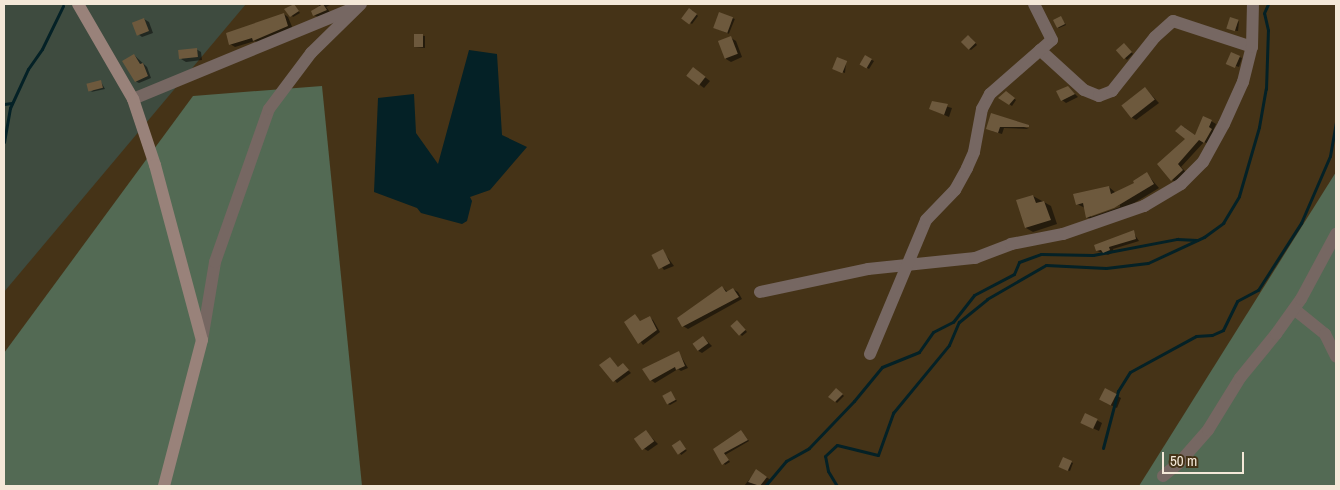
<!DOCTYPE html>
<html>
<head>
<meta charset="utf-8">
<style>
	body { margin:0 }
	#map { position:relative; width:1340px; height:490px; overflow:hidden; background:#453317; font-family:"Archivo Narrow",sans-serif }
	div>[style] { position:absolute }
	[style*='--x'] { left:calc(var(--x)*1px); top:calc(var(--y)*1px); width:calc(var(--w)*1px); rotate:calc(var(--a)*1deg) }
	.green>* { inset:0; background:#3e4b3f }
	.forest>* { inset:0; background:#536a54 }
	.water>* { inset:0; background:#042126 }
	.shadow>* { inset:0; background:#0007; transform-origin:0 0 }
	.stream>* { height:3px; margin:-1.5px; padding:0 1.5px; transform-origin:1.5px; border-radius:1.5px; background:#042126 }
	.building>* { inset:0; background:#6d593d; transform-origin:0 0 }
	.street>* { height:12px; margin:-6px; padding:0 6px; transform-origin:6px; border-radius:6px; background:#766762 }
	.secondary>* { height:12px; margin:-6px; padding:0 6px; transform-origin:6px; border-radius:6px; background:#99827a }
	span { translate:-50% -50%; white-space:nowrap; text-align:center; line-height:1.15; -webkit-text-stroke:4px #453317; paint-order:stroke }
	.frame { position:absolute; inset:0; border:5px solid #f4e8d8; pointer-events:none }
	.scale { position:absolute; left:1162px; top:452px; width:82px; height:22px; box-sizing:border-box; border:2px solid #f4e8d8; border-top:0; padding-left:6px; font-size:15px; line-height:18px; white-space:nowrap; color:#f4e8d8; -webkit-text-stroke:4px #453317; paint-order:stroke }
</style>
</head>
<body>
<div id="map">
	<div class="green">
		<div style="clip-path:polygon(4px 4px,246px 4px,4px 292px)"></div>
	</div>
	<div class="forest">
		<div style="clip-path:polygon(322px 86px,362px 486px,4px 486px,4px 353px,193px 96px)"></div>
		<div style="clip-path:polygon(1336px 172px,1336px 486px,1139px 486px)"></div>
	</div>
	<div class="water">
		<div style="clip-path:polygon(469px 50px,497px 54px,502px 135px,527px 147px,490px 190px,470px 197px,472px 201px,467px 221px,462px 224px,421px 213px,417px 208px,374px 192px,378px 98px,414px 94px,416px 133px,438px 164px)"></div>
	</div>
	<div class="shadow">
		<div style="clip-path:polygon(293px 4px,300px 13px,293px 17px,286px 9px)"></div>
		<div style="clip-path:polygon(318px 4px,332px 4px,326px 7px,330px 12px,318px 17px,314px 15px,320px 7px)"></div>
		<div style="clip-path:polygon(692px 10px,698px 16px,692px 24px,683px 18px)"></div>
		<div style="left:720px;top:13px;width:16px;height:16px;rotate:22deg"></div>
		<div style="clip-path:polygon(284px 14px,288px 17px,293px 29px,259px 43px,255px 41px,235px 47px,230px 44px)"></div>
		<div style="clip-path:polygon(1061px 18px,1066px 25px,1059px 28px,1057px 27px)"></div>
		<div style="clip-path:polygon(144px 19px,149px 22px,153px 33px,142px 37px,138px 34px)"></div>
		<div style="clip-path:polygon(1239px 21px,1238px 31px,1230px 30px)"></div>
		<div style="clip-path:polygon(415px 35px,425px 36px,425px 48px,415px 47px)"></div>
		<div style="clip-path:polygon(970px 37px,977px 45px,971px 50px,969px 49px)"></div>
		<div style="clip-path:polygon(731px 38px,736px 41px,742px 57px,731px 62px,726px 59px)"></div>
		<div style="clip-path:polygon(1126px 46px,1133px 54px,1127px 60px,1125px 58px)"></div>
		<div style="clip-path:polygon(196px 49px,201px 52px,202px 60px,186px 62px,181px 59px)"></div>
		<div style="clip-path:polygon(1232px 54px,1242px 58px,1239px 67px,1230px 64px)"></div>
		<div style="clip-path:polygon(134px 55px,147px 67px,151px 78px,139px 83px,135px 81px)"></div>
		<div style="clip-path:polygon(866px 57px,874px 61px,869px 69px,861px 64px)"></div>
		<div style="clip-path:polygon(846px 62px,845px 73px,836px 70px)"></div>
		<div style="clip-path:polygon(698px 72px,710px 81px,704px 88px,700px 85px)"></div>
		<div style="clip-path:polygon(101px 82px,105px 89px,91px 92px)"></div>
		<div style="clip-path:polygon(1068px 87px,1078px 97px,1066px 103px,1062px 100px)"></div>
		<div style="clip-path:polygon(1145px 88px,1159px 103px,1136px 120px,1131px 117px)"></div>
		<div style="clip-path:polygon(1006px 93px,1016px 100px,1012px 106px,1000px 98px)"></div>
		<div style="clip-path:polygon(933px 103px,952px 108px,949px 117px,935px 111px)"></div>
		<div style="clip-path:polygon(992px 115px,1029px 129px,1004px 128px,1002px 134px,992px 131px)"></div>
		<div style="clip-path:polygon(1211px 121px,1216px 124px,1213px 131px,1216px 132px,1209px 144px,1204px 142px,1181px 167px,1187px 173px,1176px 182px,1172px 180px,1187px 139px,1178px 131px,1184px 127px,1196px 136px)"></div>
		<div style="clip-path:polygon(evenodd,1147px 174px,1159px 188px,1121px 211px,1094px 221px,1087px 217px,1085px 208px,1077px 204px,1109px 187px,1116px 193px,1136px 184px,1147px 174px,1120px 205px,1120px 207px,1091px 217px,1091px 215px,1120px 205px)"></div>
		<div style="clip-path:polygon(1033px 196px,1051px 206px,1057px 224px,1033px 232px,1026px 228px)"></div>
		<div style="clip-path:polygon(1133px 232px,1139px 241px,1113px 249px,1114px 252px,1108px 255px,1097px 251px)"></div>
		<div style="clip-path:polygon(662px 250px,674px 266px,664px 270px,653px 255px)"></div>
		<div style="clip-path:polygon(722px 287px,728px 292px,733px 289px,738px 292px,742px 299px,688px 329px,683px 326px)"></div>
		<div style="clip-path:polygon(635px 316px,641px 322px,650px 318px,653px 320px,660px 332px,643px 345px,626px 323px)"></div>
		<div style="clip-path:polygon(739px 323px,747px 332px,742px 336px,732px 326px)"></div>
		<div style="clip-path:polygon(703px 337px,712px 346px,702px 353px,697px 350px)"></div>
		<div style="clip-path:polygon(679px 353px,688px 368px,681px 371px,678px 369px,655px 383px,651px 380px)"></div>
		<div style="clip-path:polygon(610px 358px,619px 368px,623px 365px,631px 373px,617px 383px,601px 365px)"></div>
		<div style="clip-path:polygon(1106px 390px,1121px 398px,1117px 408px,1106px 403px)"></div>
		<div style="clip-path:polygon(839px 391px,844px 396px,837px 403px,835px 401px)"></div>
		<div style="clip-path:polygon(670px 392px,677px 401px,670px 405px,668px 404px)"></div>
		<div style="clip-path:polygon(1085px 414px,1102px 423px,1099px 431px,1086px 425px)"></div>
		<div style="clip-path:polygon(741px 431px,749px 441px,725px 455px,730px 462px,725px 465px,715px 450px)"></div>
		<div style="clip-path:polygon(646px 432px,658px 444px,648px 451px,643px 448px)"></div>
		<div style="left:680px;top:442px;width:11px;height:7px;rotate:52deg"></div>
		<div style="clip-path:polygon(1063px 458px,1073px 463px,1070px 471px,1060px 467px)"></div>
		<div style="clip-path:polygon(756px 471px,771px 480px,767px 486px,744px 486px)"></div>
	</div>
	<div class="stream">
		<div style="--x:4;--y:104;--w:8;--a:-7"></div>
		<div style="--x:4;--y:142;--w:35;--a:-80"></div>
		<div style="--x:10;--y:108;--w:43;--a:-65.2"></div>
		<div style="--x:28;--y:69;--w:24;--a:-55"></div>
		<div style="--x:42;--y:49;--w:48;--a:-64"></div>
		<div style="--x:1103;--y:448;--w:59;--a:-75.3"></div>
		<div style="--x:1118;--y:391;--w:22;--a:-58"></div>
		<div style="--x:1130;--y:372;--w:75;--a:-28.6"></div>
		<div style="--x:1196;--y:336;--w:16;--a:-4"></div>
		<div style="--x:1212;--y:335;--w:12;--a:-24"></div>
		<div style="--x:1223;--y:330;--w:32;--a:-64"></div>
		<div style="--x:1237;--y:301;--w:24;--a:-28"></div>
		<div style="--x:1258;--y:290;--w:80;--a:-57.3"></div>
		<div style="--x:1301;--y:223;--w:73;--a:-66.6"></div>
		<div style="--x:1330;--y:156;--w:36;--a:-80"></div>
		<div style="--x:765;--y:486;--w:33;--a:-50"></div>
		<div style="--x:786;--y:461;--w:26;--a:-29"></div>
		<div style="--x:809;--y:448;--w:65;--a:-46.2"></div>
		<div style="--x:854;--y:401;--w:44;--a:-50.5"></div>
		<div style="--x:882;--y:367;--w:40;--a:-22"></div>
		<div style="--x:919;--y:352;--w:24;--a:-55"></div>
		<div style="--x:933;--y:332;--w:22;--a:-27"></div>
		<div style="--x:953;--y:322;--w:34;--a:-52"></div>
		<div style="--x:974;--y:295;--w:45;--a:-27.7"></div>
		<div style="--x:1014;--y:274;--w:13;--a:-67"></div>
		<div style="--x:1019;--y:262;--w:23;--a:-20"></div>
		<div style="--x:1041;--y:254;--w:52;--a:1.1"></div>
		<div style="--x:1093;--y:255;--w:86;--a:-10.8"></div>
		<div style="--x:1177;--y:239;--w:20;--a:3"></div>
		<div style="--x:837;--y:486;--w:17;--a:-121"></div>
		<div style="--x:828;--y:471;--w:15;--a:-101"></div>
		<div style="--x:825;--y:456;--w:16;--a:-43"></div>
		<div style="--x:837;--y:445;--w:42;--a:13.7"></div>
		<div style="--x:878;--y:455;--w:45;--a:-70.3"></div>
		<div style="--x:893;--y:413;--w:88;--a:-50.5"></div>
		<div style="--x:949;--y:345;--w:25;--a:-67"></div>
		<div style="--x:959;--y:322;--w:36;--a:-39"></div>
		<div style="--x:987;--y:299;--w:68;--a:-30"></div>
		<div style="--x:1046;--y:265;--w:60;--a:2.9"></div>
		<div style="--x:1106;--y:268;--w:42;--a:-6.8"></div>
		<div style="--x:1148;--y:263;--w:62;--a:-24.9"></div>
		<div style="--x:1204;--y:237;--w:24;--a:-36"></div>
		<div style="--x:1223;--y:223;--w:31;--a:-59"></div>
		<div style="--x:1239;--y:196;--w:72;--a:-73.8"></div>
		<div style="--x:1259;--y:127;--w:39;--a:-80"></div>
		<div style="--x:1266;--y:89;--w:59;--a:-88.1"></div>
		<div style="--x:1268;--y:30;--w:17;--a:-103"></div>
		<div style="--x:1264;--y:13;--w:10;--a:-66"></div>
	</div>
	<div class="building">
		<div style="clip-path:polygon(294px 4px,299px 11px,290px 17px,284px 9px)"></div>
		<div style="clip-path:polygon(323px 4px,327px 10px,313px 16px,311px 11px)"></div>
		<div style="left:689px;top:8px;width:10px;height:13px;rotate:37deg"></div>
		<div style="left:719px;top:12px;width:15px;height:17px;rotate:20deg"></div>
		<div style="clip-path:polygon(284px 13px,288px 26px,253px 41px,252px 38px,229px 45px,226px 33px)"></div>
		<div style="left:1061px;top:16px;width:9px;height:9px;rotate:63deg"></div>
		<div style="left:1230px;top:17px;width:9px;height:12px;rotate:18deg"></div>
		<div style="left:144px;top:18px;width:14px;height:13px;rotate:69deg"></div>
		<div style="left:414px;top:34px;width:9px;height:13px"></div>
		<div style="left:968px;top:35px;width:11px;height:10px;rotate:45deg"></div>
		<div style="left:731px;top:36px;width:19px;height:14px;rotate:69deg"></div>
		<div style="left:1124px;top:43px;width:12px;height:11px;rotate:48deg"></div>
		<div style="left:197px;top:48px;width:9px;height:19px;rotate:84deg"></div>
		<div style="left:1231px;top:52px;width:10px;height:13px;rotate:24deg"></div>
		<div style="clip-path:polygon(134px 54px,140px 64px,143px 63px,148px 76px,135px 82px,122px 61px)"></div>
		<div style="left:865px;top:55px;width:8px;height:11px;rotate:30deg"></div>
		<div style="left:837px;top:57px;width:11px;height:13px;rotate:22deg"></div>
		<div style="left:693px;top:67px;width:16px;height:11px;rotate:38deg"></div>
		<div style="left:101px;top:80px;width:8px;height:15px;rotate:76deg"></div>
		<div style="clip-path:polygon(1068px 86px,1075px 94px,1061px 101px,1056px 91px)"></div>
		<div style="left:1145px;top:87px;width:16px;height:30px;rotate:52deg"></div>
		<div style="clip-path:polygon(1006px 91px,1015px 98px,1009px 105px,998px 98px)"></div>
		<div style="clip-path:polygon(932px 101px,948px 104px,944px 115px,929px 109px)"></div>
		<div style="clip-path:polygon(991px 113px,1029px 125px,1029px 127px,1000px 127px,998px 133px,986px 129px)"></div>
		<div style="clip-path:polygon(1203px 116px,1212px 120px,1209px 127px,1212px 129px,1204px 143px,1199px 140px,1178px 164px,1183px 170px,1171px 181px,1157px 164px,1185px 139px,1175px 131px,1181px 125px,1195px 135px)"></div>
		<div style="clip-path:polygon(1147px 172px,1154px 184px,1114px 208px,1086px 218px,1083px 203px,1076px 205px,1073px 194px,1109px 186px,1111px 194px,1134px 183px,1133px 181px)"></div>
		<div style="clip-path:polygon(1033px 195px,1036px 203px,1044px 201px,1051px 220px,1025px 228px,1016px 200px)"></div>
		<div style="clip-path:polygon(1134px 230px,1136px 239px,1109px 247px,1110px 250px,1103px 253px,1101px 250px,1096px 251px,1094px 245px)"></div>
		<div style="left:663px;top:249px;width:16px;height:13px;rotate:63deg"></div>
		<div style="clip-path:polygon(722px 286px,726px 292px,733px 288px,739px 297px,682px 327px,677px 318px)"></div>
		<div style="clip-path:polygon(635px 314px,640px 321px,650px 316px,657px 330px,638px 344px,624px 322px)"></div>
		<div style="left:737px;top:320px;width:13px;height:9px;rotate:48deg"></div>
		<div style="left:703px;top:336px;width:9px;height:13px;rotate:54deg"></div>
		<div style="clip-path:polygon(679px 351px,685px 366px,676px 370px,675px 367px,650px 381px,642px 369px)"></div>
		<div style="clip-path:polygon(610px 357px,618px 367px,623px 363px,629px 370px,613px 382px,599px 365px)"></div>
		<div style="clip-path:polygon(836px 388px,843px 394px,835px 402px,828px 397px)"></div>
		<div style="left:1105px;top:388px;width:13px;height:13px;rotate:27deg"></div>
		<div style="left:671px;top:391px;width:10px;height:10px;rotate:61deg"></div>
		<div style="left:1085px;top:413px;width:14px;height:11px;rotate:25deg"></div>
		<div style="left:646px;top:430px;width:14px;height:15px;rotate:54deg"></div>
		<div style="clip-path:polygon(741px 430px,748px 440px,724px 453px,729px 460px,722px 465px,713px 449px)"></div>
		<div style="left:680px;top:440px;width:11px;height:10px;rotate:56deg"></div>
		<div style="left:1063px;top:457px;width:10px;height:11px;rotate:24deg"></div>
		<div style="clip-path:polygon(756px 469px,767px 477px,760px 486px,748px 482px)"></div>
	</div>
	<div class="street">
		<div style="--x:1040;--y:50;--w:59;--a:42.3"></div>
		<div style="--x:1084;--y:90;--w:16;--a:22"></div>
		<div style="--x:1099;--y:96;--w:14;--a:-21"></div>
		<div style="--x:1112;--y:91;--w:69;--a:-51.5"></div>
		<div style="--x:1155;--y:37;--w:24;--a:-42"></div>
		<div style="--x:1173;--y:21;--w:83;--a:18.2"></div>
		<div style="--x:133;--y:99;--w:234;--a:-22.4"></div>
		<div style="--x:760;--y:292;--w:110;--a:-12"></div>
		<div style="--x:868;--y:269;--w:108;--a:-5.9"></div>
		<div style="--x:975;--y:258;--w:39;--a:-21"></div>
		<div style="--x:1011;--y:244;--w:53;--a:-10.9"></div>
		<div style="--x:1063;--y:234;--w:86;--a:-19.1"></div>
		<div style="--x:1144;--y:206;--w:43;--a:-30.7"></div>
		<div style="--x:1181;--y:184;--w:31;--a:-45"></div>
		<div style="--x:1203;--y:162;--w:43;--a:-61.1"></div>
		<div style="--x:1224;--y:124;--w:46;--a:-65.7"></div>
		<div style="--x:1243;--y:82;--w:36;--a:-76"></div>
		<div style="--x:1252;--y:47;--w:43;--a:-88.7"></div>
		<div style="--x:1294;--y:309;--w:40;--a:39"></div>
		<div style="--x:1325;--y:334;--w:25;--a:64"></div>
		<div style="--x:202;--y:340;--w:79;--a:-80.5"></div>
		<div style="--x:215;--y:262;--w:162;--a:-70.6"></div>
		<div style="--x:269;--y:109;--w:70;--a:-53.1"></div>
		<div style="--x:311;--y:53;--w:70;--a:-44.4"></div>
		<div style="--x:870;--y:354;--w:145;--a:-67.3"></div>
		<div style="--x:926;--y:220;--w:42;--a:-46"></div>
		<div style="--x:955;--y:190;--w:25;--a:-61"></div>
		<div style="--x:967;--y:168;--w:17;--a:-66"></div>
		<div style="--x:974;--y:152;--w:44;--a:-79.5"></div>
		<div style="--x:982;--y:109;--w:17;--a:-62"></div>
		<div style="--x:990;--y:94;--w:82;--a:-41.1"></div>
		<div style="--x:1052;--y:40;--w:40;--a:-116.6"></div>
		<div style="--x:1163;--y:476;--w:21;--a:-39"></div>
		<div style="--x:1179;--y:463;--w:44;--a:-48.7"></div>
		<div style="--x:1208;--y:430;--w:61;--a:-58.4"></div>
		<div style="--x:1240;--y:378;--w:57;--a:-50.7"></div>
		<div style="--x:1276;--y:334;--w:43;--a:-54.5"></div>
		<div style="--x:1301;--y:299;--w:74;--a:-61.7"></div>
	</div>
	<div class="secondary">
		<div style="--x:78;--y:4;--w:110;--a:59.9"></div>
		<div style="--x:133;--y:99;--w:70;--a:71.6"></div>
		<div style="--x:155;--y:165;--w:181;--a:75"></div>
		<div style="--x:202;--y:340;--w:151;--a:104.6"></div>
	</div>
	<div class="frame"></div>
	<div class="scale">50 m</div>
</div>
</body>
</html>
